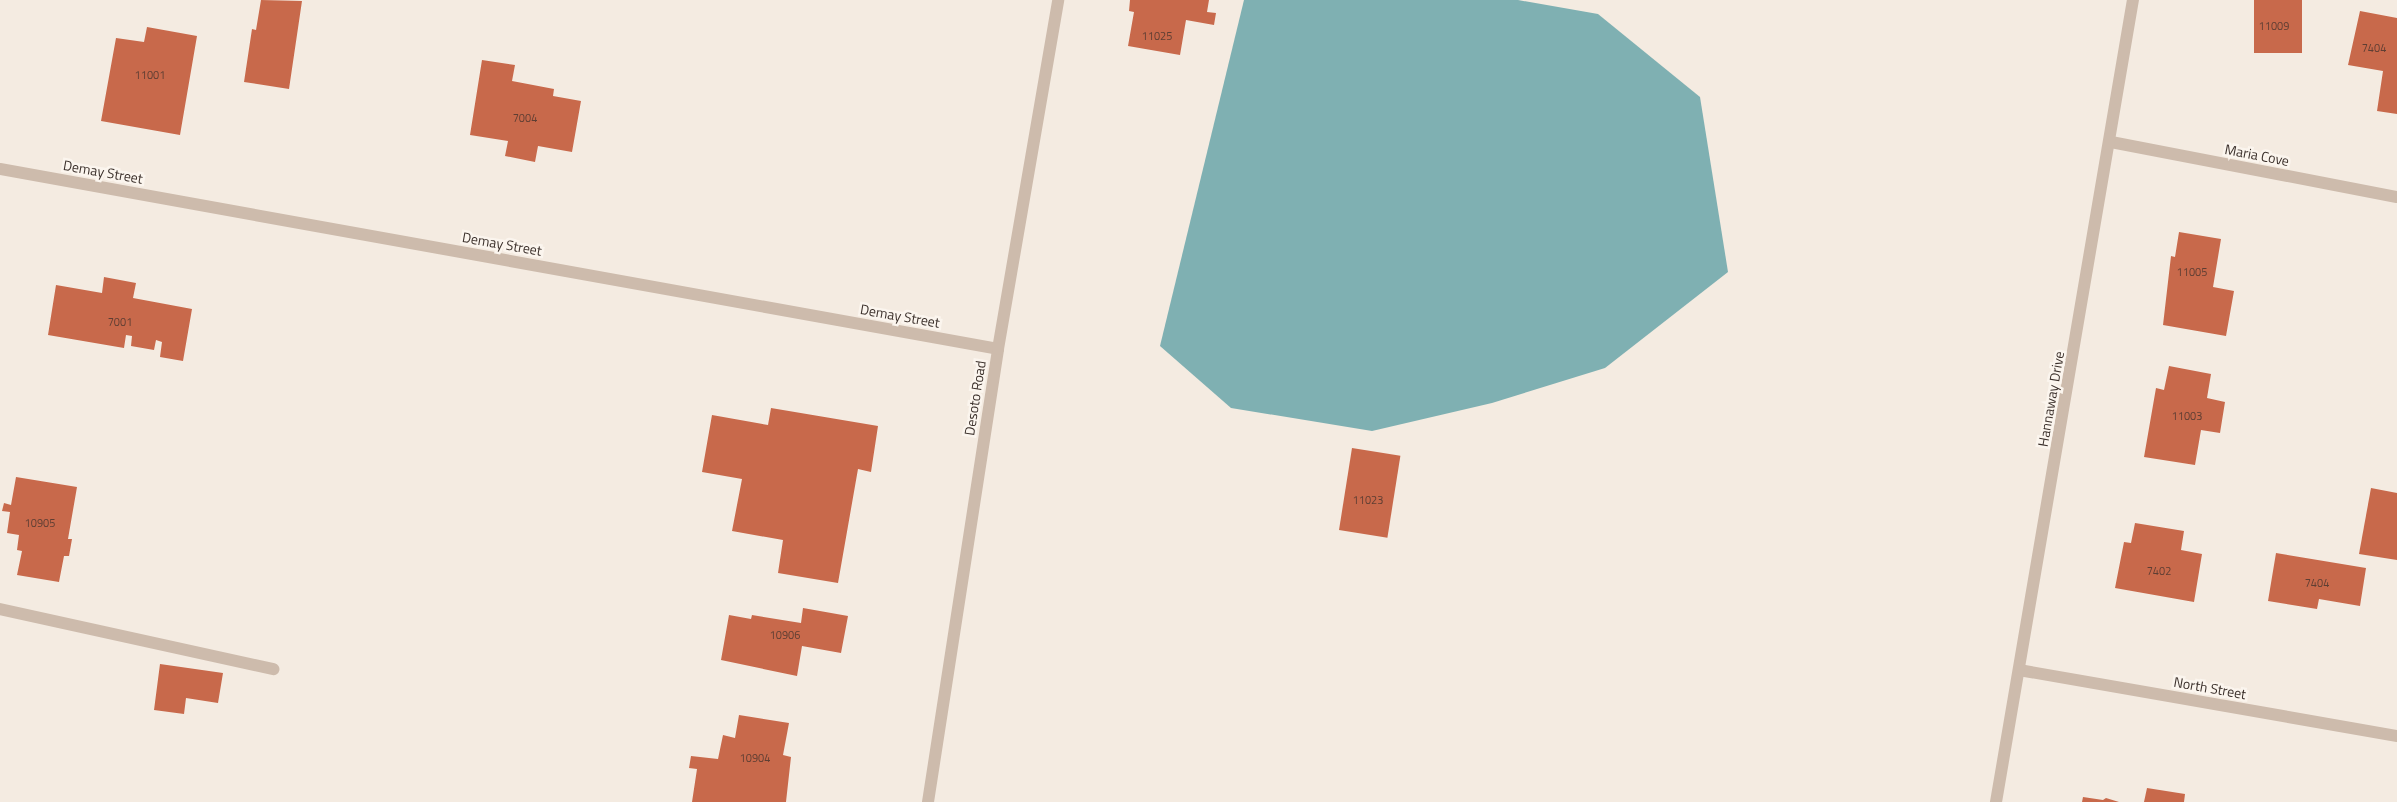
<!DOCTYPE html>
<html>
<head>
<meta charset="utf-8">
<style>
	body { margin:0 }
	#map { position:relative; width:2397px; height:802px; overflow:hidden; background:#f4ebe1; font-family:"Titillium Web",sans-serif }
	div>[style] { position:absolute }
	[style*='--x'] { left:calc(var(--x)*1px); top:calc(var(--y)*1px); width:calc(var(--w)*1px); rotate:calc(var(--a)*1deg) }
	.water>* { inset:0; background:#7fb0b2 }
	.building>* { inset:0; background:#c8694b; transform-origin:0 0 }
	.service>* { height:12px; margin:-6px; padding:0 6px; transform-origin:6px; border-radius:6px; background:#cdbbac }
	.minor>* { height:12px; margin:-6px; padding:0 6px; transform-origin:6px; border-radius:6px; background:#cdbbac }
	.tertiary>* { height:12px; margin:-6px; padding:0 6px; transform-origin:6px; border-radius:6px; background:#cdbbac }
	span { translate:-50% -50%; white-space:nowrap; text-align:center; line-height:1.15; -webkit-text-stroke:5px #fbf5ee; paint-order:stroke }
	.number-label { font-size:11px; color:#5e3e33 }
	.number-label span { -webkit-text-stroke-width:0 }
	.street-label { font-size:14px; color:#3b302b }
</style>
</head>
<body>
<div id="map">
	<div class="water">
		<div style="clip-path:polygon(1244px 0,1518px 0,1598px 14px,1700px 97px,1728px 272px,1605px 368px,1492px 403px,1372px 431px,1231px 408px,1160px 346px)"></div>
	</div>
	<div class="building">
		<div style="clip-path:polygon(261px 0,302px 1px,289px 89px,244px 82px,252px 29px,256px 30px)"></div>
		<div style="clip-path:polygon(1130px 0,1209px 0,1207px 12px,1216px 13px,1214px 25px,1186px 20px,1180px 55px,1128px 46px,1134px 12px,1129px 11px)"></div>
		<div style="left:2254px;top:0;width:48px;height:53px"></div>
		<div style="clip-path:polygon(2360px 11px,2397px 18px,2397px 114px,2377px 111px,2383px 71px,2348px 65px)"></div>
		<div style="clip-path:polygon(147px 27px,197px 36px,180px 135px,101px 121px,116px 38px,144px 42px)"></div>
		<div style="clip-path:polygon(482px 60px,515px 65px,512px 81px,554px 89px,553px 96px,581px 101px,572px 152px,538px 146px,535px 162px,505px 156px,508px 141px,470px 135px)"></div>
		<div style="clip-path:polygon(2179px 232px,2221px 239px,2213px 287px,2234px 291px,2226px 336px,2163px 325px,2171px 256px,2175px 257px)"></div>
		<div style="clip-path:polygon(104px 277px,136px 283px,133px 298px,192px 309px,183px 361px,160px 357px,162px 342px,156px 340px,154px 350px,131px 346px,132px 336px,126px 335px,124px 348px,48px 335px,56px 285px,102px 293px)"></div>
		<div style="clip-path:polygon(2169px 366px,2211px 374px,2207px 398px,2225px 402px,2220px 433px,2201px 430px,2195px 465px,2144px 457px,2156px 388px,2164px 390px)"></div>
		<div style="clip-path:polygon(771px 408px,878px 426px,871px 472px,858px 469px,838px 583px,778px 573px,783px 540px,732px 531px,742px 479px,702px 472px,712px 415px,768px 425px)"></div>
		<div style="left:1352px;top:448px;width:49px;height:83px;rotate:9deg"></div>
		<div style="clip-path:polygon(16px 477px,77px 487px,68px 539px,72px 539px,69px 556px,64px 556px,59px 582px,17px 575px,22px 551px,17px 550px,19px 535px,7px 533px,10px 512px,2px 511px,4px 503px,11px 505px)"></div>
		<div style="clip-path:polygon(2371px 488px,2397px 493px,2397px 560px,2359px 554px)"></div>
		<div style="clip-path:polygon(2135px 523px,2184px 531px,2181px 550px,2202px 554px,2194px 602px,2115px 588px,2124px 542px,2131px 543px)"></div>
		<div style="clip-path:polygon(2276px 553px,2366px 568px,2360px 606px,2319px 599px,2317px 609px,2268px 601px)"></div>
		<div style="clip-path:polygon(803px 608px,848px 616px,841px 653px,802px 646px,797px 676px,721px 660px,729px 615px,751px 619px,752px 615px,801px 623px)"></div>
		<div style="clip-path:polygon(160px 664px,223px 673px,218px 703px,186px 698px,184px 714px,154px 710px)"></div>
		<div style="clip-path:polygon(739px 715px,789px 723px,783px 755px,791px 757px,786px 802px,692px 802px,697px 769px,689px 768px,691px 756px,718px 759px,723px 735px,735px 738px)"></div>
		<div style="clip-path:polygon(2147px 788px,2185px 794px,2184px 802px,2144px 802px)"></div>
		<div style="clip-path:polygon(2083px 797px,2103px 800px,2106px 798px,2119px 802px,2082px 802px)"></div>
	</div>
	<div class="service">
		<div style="--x:0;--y:609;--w:280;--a:12.4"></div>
	</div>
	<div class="minor">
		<div style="--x:2111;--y:142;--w:291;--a:10.9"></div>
		<div style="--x:0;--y:169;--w:1014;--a:10.22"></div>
		<div style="--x:2019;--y:670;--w:384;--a:9.9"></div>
		<div style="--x:928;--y:802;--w:458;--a:-81.2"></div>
		<div style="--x:998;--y:349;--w:354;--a:-80.2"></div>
	</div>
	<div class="tertiary">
		<div style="--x:1996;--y:802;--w:814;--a:-80.31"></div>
	</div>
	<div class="number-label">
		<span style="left:2274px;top:26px">11009</span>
		<span style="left:1157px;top:36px">11025</span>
		<span style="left:2374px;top:48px">7404</span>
		<span style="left:150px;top:75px">11001</span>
		<span style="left:525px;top:118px">7004</span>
		<span style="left:2192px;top:272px">11005</span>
		<span style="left:120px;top:322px">7001</span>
		<span style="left:2187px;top:416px">11003</span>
		<span style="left:1368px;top:500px">11023</span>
		<span style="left:40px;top:523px">10905</span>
		<span style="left:2159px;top:571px">7402</span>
		<span style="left:2317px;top:583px">7404</span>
		<span style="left:785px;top:635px">10906</span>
		<span style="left:755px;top:758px">10904</span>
	</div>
	<div class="street-label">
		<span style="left:2257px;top:155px;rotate:11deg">Maria Cove</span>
		<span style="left:103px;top:172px;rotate:10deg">Demay Street</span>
		<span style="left:502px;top:244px;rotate:10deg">Demay Street</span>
		<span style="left:900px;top:316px;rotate:10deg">Demay Street</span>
		<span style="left:975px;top:398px;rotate:-81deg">Desoto Road</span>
		<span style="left:2051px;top:399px;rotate:-80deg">Hannaway Drive</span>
		<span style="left:2210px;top:688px;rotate:10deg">North Street</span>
	</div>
</div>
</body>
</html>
